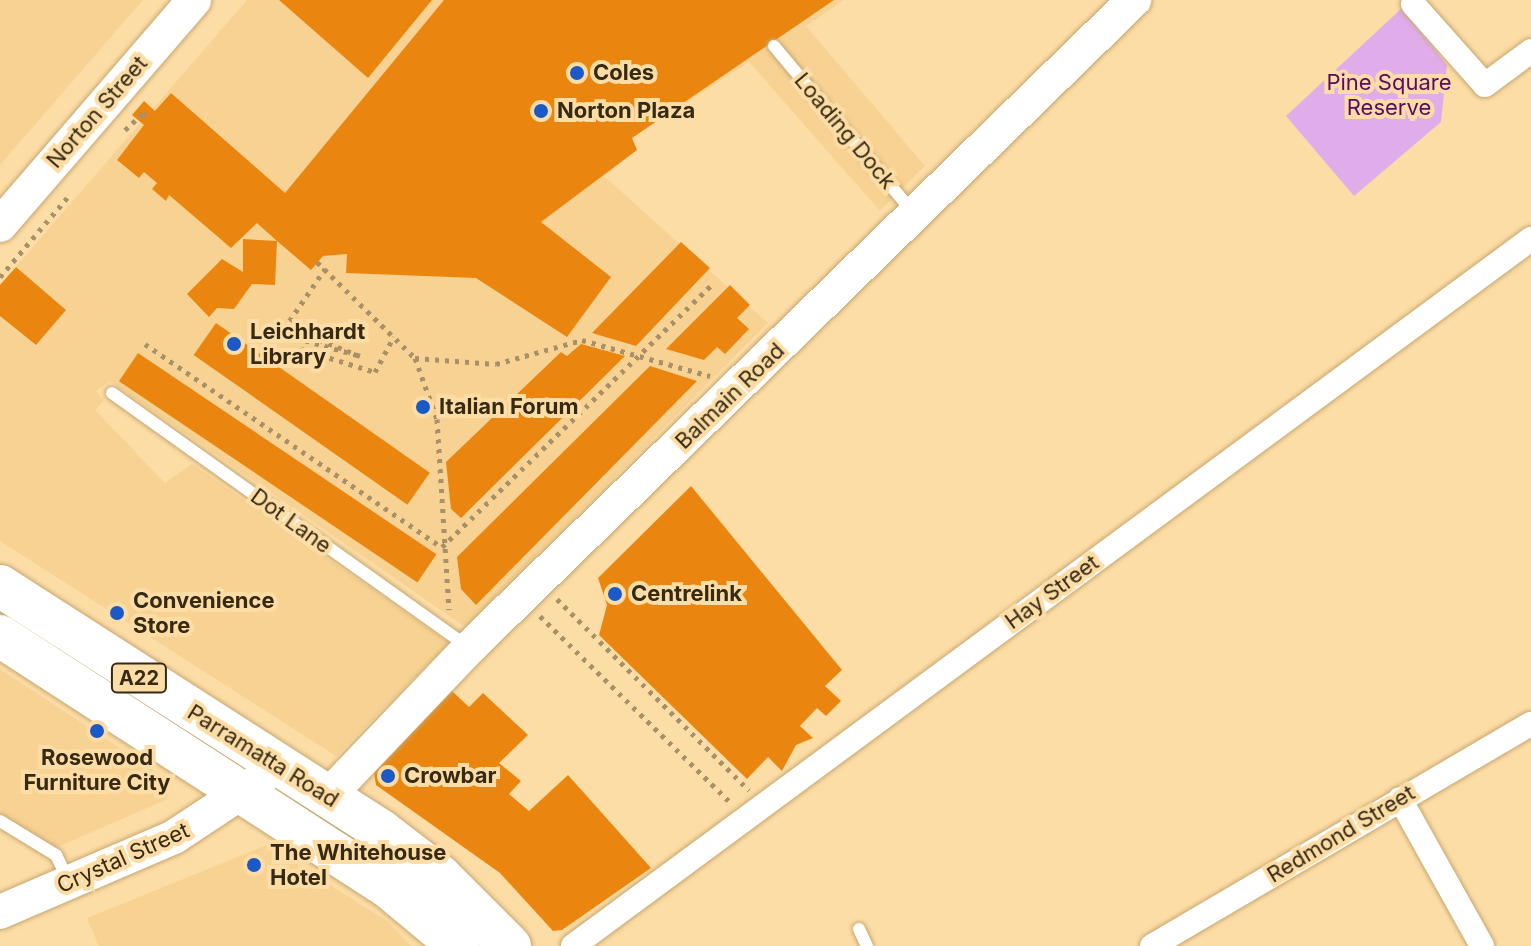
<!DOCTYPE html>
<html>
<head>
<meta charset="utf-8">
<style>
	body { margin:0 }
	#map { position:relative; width:1531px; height:946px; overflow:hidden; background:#fddda6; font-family:Inter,sans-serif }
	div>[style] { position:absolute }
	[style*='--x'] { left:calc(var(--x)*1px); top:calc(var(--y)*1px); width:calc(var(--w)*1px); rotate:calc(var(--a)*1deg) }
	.built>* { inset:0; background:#f7d293 }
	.green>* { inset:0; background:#e0acea }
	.building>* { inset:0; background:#ea860f; transform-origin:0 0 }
	.path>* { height:5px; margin-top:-2.5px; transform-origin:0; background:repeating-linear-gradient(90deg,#a89168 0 4px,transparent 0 10px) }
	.roads { filter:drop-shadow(0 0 2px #c6a771) drop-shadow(0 0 2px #c6a771) }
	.lane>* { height:12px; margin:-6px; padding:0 6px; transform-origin:6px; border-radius:6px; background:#fff }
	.street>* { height:24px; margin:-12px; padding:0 12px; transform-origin:12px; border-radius:12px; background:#fff }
	.secondary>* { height:34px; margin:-17px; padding:0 17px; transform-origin:17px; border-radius:17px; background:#fff }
	.highway>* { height:42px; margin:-21px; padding:0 21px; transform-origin:21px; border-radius:21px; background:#fff }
	.path-bridge>* { height:5px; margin-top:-2.5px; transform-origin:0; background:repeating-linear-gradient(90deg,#a89168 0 4px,transparent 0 10px) }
	.dots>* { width:22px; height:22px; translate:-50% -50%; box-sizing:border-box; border:4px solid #fddda6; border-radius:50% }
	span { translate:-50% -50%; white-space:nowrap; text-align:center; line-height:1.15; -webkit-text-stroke:8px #fddda6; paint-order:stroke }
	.shield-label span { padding:2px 6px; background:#fddda6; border:2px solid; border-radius:6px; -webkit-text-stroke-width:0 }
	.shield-label { font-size:20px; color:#362a14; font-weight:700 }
	.poi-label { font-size:22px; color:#362a14; font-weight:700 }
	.left { translate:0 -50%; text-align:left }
	.park-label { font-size:22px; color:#5a0968 }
	.street-label { font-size:22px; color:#362a14 }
</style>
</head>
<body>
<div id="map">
	<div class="built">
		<div style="clip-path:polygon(0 0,143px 0,0 165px)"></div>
		<div style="clip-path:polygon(247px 0,844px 0,806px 26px,925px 166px,880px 211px,749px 62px,632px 138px,637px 150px,604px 176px,768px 323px,465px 627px,110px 381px,96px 391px,104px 400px,95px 410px,165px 483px,192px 464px,449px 643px,336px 756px,0 541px,0 285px)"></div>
		<div style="clip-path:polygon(0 669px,173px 783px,166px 800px,55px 848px,0 815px)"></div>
		<div style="clip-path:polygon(267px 845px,387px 921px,411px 946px,99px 946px,87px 918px)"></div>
	</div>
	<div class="green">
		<div style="clip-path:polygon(1402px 8px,1447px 65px,1441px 122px,1354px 196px,1286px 116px)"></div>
	</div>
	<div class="building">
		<div style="clip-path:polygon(279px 0,432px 0,368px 78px)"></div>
		<div style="clip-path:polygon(444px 0,834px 0,632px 138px,637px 150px,541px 222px,611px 277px,567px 337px,476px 278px,346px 273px,347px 254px,323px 256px,311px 270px,277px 241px,275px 285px,252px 284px,234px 309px,217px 308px,209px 317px,187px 294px,222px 259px,243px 272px,243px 239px,277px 241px,257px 223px,231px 248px,169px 195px,166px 201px,152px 189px,157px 183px,144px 172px,139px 178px,117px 160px,144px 125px,132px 115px,144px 101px,155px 111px,171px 93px,285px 193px)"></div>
		<div style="clip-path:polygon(681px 242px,710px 268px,636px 346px,592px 333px)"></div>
		<div style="clip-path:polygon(16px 267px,66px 310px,36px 345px,0 316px,0 285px)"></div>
		<div style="clip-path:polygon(730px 285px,750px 305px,737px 318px,749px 329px,725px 354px,717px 347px,704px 360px,666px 349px)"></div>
		<div style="left:216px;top:323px;width:261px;height:39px;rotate:35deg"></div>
		<div style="clip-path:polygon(581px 344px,625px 356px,461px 518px,451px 509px,446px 462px,561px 352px,567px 356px)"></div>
		<div style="left:138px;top:353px;width:360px;height:34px;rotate:34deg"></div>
		<div style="clip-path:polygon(650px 366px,697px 381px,476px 605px,461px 589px,457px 557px)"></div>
		<div style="clip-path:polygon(691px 486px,842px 670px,825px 686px,841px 701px,826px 716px,817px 708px,800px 726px,813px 738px,796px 745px,782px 771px,768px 757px,747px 779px,599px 635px,607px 605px,598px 578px)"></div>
		<div style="clip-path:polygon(452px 691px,469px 707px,483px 693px,528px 735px,499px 763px,521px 781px,509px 794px,529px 811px,568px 775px,651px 868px,562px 930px,553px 931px,500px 873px,376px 785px,374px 773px)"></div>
	</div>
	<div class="path">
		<div style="--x:125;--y:130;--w:25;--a:-43"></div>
		<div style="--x:143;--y:113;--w:4;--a:45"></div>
		<div style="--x:317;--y:262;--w:137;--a:44.4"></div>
		<div style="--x:415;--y:358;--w:65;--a:70.2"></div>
		<div style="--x:437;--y:419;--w:191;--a:86.4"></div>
		<div style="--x:0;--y:277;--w:104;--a:-49.7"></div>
		<div style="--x:293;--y:329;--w:22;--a:68"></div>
		<div style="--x:301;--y:349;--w:77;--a:17.3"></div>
		<div style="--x:375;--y:372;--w:40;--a:-62"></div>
		<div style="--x:286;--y:335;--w:6;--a:-108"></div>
		<div style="--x:284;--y:329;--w:73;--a:-55.7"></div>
		<div style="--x:145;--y:344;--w:360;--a:34.4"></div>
		<div style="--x:442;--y:547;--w:376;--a:-44.2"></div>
		<div style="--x:415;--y:358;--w:81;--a:4.2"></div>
		<div style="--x:496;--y:364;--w:89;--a:-15.6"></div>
		<div style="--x:582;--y:340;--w:133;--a:15.7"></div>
		<div style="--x:557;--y:599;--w:271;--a:44.9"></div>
		<div style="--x:540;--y:616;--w:266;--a:44.4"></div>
	</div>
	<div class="roads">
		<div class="lane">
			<div style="--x:774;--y:46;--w:217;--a:50.1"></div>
			<div style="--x:112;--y:393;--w:436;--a:35.5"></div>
			<div style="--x:0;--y:821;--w:66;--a:31.3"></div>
			<div style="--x:56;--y:855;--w:28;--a:64"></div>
			<div style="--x:859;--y:929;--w:19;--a:65"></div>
		</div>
		<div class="street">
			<div style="--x:1413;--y:4;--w:108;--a:48.4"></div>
			<div style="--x:1485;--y:85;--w:57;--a:-36.5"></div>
			<div style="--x:1400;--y:799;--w:168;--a:60.8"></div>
			<div style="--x:573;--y:946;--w:1191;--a:-36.43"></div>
			<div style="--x:1152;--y:946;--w:439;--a:-30.4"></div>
		</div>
		<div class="secondary">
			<div style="--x:0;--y:225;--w:297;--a:-49.2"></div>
			<div style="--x:329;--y:795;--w:203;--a:-46.4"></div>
			<div style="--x:469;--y:648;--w:929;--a:-44.26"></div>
			<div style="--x:0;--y:912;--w:189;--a:-23.3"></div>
			<div style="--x:174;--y:837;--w:103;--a:-33.5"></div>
		</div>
		<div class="highway">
			<div style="--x:0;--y:586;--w:452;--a:32.7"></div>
			<div style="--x:380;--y:830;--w:76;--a:37.5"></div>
			<div style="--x:440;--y:876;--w:99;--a:45"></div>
			<div style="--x:0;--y:636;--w:461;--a:32.9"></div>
			<div style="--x:387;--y:886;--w:94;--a:39.8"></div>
		</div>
	</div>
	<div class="path-bridge">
		<div style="--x:286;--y:335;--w:77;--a:15.8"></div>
		<div style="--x:360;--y:356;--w:72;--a:-158.1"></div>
	</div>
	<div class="dots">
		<div style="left:577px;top:73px;background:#1b5ac6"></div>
		<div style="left:541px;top:111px;background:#1b5ac6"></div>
		<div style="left:234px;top:344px;background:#1b5ac6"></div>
		<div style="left:423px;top:407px;background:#1b5ac6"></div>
		<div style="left:615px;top:594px;background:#1b5ac6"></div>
		<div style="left:117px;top:613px;background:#1b5ac6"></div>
		<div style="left:97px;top:731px;background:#1b5ac6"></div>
		<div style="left:388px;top:776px;background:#1b5ac6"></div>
		<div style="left:254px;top:865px;background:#1b5ac6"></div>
	</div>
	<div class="shield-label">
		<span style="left:139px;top:678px">A22</span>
	</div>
	<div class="poi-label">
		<span class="left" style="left:593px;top:73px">Coles</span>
		<span class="left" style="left:557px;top:111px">Norton Plaza</span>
		<span class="left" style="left:250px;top:344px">Leichhardt<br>Library</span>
		<span class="left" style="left:439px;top:407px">Italian Forum</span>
		<span class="left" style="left:631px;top:594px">Centrelink</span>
		<span class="left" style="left:133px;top:613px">Convenience<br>Store</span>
		<span style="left:97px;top:770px">Rosewood<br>Furniture City</span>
		<span class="left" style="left:404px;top:776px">Crowbar</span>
		<span class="left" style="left:270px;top:865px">The Whitehouse<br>Hotel</span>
	</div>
	<div class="park-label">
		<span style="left:1389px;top:95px">Pine Square<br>Reserve</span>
	</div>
	<div class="street-label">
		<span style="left:97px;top:112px;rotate:-49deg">Norton Street</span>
		<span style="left:845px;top:131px;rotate:50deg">Loading Dock</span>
		<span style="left:730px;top:396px;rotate:-44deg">Balmain Road</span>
		<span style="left:291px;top:521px;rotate:36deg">Dot Lane</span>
		<span style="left:1052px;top:592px;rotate:-36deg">Hay Street</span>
		<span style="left:263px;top:756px;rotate:32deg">Parramatta Road</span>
		<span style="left:1341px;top:834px;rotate:-31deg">Redmond Street</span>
		<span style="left:123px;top:858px;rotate:-24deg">Crystal Street</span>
	</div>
</div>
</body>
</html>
